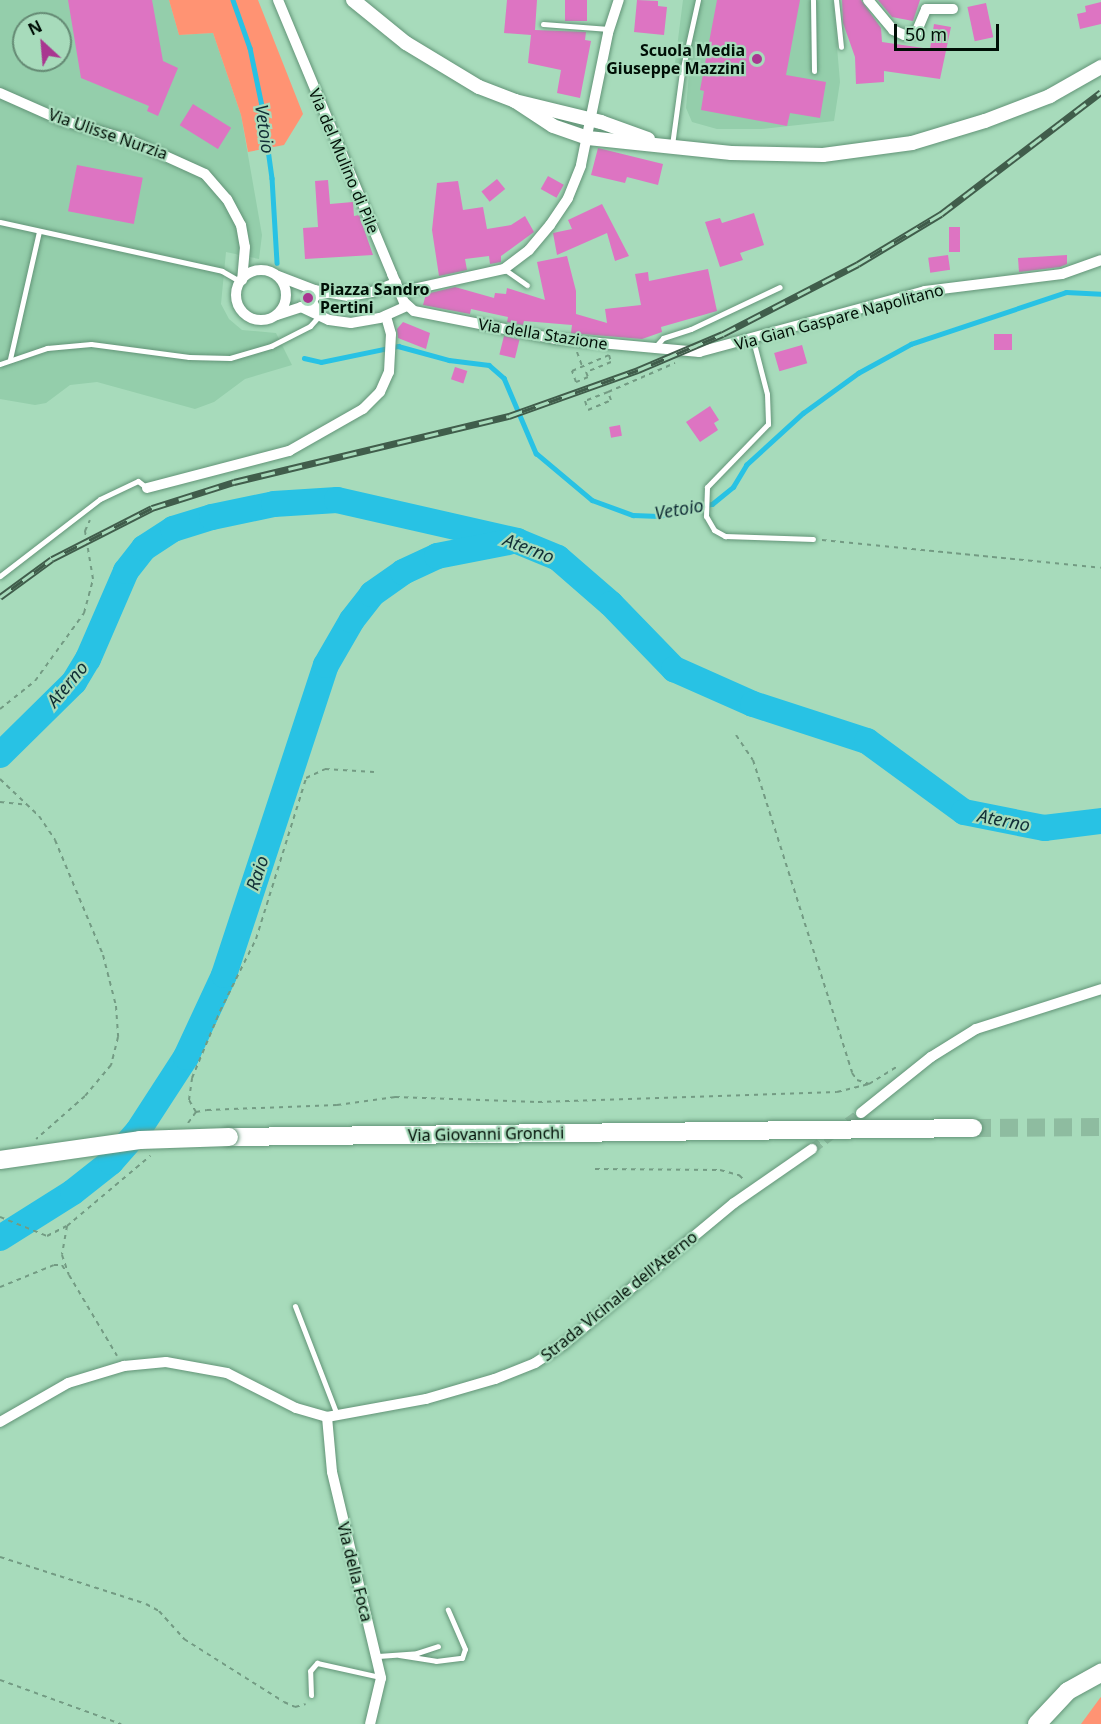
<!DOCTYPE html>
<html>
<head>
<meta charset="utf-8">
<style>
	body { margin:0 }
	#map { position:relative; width:1101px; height:1724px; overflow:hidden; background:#a7dbbb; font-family:"Noto Sans",sans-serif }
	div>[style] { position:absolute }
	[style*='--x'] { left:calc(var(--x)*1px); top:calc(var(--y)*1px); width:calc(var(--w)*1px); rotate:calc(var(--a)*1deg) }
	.built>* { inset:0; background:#94ceab }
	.green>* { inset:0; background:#ff9373 }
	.stream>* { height:4.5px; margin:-2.25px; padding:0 2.25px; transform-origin:2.25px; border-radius:2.25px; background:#28c2e4 }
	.river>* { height:26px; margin:-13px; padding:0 13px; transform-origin:13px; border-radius:13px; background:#28c2e4 }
	.building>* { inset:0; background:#dd74c2; transform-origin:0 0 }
	.minor-tunnel>* { height:10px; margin-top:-5px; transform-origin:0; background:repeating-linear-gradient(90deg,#8ebca0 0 10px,transparent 0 15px) }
	.trunk-tunnel>* { height:18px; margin-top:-9px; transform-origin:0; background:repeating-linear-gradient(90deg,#8ebca0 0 18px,transparent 0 27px) }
	.path>* { height:2px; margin-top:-1px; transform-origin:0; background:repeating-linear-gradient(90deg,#739b83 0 4.5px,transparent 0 9px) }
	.roads { filter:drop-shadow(0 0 2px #629477) drop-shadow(0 0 2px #629477) }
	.service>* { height:5px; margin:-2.5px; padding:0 2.5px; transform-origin:2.5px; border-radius:2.5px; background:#fff }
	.minor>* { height:10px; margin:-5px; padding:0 5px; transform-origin:5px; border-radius:5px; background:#fff }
	.minor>.ring { margin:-5px; padding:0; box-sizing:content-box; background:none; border:10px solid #fff; border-radius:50% }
	.tertiary>* { height:14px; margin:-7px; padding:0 7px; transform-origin:7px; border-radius:7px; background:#fff }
	.primary>* { height:18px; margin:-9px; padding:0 9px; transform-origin:9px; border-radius:9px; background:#fff }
	.trunk>* { height:18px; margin:-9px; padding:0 9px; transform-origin:9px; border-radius:9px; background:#fff }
	.rail>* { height:7px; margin-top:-3.5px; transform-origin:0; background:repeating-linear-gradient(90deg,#a7dbbb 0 14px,#405d4b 0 28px); box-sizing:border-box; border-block:2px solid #405d4b }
	.bridges { filter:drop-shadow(0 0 2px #629477) drop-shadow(0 0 2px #629477) }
	.trunk-bridge>* { height:18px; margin:-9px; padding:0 9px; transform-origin:9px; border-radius:9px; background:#fff }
	.dots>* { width:16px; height:16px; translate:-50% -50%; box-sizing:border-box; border:3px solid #a7dbbb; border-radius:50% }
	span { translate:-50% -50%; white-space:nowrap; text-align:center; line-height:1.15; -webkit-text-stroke:4.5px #a7dbbb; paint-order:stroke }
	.poi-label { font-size:16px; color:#000f06; font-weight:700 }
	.right { translate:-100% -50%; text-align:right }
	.left { translate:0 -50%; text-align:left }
	.street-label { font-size:16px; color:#000f06 }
	.water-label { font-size:18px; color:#112e36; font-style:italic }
	.north { position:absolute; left:12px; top:12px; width:60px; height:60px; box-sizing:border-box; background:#a7dbbb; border:2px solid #648973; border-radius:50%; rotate:334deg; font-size:16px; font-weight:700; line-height:24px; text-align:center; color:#000f06 }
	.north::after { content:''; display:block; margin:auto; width:21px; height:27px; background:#a93690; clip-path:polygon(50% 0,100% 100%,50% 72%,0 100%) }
	.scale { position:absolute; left:894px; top:24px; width:105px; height:27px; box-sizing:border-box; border:3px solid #000f06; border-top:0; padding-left:8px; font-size:18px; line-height:21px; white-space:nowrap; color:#000f06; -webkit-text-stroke:4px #a7dbbb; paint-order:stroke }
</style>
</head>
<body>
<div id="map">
	<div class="built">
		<div style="clip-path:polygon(evenodd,0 0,169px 0,179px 35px,213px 33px,241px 115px,262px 235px,259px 259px,226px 252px,221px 304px,229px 319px,242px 330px,276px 333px,292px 365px,245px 379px,214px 402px,195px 409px,97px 382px,70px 385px,46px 403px,35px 405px,0 399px,0 0,24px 24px,60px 24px,60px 60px,24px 60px,24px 24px)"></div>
		<div style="clip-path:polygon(683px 0,833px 0,840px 82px,834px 121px,761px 129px,717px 129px,692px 122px,686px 108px,689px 73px,674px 71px)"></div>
	</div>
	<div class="green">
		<div style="clip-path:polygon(169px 0,258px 0,303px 114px,284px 145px,248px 152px,241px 115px,213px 33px,179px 35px)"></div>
		<div style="clip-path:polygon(1101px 1697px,1101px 1724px,1081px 1724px,1100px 1698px)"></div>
	</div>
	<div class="stream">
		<div style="--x:233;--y:0;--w:51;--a:70.5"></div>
		<div style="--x:250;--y:48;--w:59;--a:78.3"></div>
		<div style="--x:262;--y:106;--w:73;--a:82.1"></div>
		<div style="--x:272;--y:178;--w:85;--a:86.6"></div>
		<div style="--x:304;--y:358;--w:17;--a:13"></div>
		<div style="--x:321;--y:362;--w:79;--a:-11.7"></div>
		<div style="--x:398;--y:346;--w:53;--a:15.4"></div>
		<div style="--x:449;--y:360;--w:40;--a:7.1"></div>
		<div style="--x:489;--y:365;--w:20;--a:41"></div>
		<div style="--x:504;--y:378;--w:82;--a:66.9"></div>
		<div style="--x:536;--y:453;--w:73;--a:40"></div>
		<div style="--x:592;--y:500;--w:44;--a:20.1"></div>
		<div style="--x:633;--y:515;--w:26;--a:2"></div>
		<div style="--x:659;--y:516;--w:54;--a:-12.8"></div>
		<div style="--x:712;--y:504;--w:27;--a:-39"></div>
		<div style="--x:733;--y:487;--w:26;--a:-59"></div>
		<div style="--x:746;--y:465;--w:77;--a:-42.4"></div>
		<div style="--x:803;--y:413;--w:68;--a:-36"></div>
		<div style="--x:858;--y:373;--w:60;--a:-28.7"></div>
		<div style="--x:911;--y:344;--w:163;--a:-18.5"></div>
		<div style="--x:1066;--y:292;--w:35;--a:3"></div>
	</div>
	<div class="river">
		<div style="--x:0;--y:755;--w:104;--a:-44.6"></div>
		<div style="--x:74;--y:682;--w:27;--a:-59"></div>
		<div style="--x:88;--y:659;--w:96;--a:-66.6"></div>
		<div style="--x:126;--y:571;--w:29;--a:-52"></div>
		<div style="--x:144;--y:548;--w:35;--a:-33"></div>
		<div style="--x:173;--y:529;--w:41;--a:-17.1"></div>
		<div style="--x:212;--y:517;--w:63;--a:-11.8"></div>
		<div style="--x:274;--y:504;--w:63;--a:-3.6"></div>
		<div style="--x:337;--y:500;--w:185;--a:12.8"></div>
		<div style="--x:517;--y:541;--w:44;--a:22.5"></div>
		<div style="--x:558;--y:558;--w:70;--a:41"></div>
		<div style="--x:611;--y:604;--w:91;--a:45.9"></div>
		<div style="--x:674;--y:669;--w:86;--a:23.9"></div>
		<div style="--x:753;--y:704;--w:120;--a:18"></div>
		<div style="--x:867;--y:741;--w:120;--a:36.2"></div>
		<div style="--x:964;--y:812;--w:82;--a:11.3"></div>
		<div style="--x:1044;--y:828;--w:57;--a:-7"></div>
		<div style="--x:0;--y:1238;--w:86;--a:-32.2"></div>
		<div style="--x:73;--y:1192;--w:48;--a:-38.3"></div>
		<div style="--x:111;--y:1162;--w:41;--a:-48.9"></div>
		<div style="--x:138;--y:1131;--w:88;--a:-57"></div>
		<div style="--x:186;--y:1057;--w:90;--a:-65.1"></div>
		<div style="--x:224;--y:975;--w:326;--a:-71.8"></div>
		<div style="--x:326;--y:665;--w:52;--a:-60"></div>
		<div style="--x:352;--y:620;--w:33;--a:-52"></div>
		<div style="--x:372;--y:594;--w:38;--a:-35"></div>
		<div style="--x:403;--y:572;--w:38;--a:-25"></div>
		<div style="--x:437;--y:556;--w:73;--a:-11"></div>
	</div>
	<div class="building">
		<div style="clip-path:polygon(68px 0,152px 0,163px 61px,178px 68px,158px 116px,147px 111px,149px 106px,81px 78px)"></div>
		<div style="clip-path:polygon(507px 0,537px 0,535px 30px,586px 32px,585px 40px,591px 41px,580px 98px,557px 93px,561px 70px,528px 63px,531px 35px,504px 33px)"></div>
		<div style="left:565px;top:0;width:22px;height:21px"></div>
		<div style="clip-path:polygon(637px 0,658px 1px,658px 6px,667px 7px,664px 35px,634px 32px)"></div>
		<div style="clip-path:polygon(717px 0,800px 0,786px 75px,826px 82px,820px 118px,790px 113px,787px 126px,701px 110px,704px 91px,700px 90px)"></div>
		<div style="clip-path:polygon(842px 0,861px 0,881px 28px,882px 42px,930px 49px,934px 24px,951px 27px,940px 79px,884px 71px,884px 82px,856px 84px,855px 57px,843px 23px)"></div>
		<div style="clip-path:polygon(878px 0,920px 0,913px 21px,892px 17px)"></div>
		<div style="clip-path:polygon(1101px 2px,1101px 24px,1080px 29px,1077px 14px,1086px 12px,1085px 6px)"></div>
		<div style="left:986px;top:3px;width:35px;height:19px;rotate:78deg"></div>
		<div style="left:193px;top:104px;width:45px;height:25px;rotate:32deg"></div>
		<div style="clip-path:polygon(598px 148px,663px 164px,658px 185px,627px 177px,625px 183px,591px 175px)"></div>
		<div style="left:77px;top:165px;width:67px;height:47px;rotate:11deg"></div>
		<div style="left:548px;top:176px;width:18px;height:15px;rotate:29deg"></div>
		<div style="left:497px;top:179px;width:13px;height:20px;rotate:51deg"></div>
		<div style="clip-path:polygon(328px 180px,330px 204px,353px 202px,354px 216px,359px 215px,373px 255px,305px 259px,303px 228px,318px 227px,315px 181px)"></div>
		<div style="clip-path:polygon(458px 181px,463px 210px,483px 207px,487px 229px,511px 225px,525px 216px,534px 232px,501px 256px,501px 262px,490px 264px,489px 256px,465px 259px,467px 270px,439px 276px,432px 230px,437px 183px)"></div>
		<div style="clip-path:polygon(602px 204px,629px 256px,615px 261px,607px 233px,557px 255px,553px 233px,572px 229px,568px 220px)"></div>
		<div style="clip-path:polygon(754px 213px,764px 245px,740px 253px,743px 260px,720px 267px,705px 222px,720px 218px,722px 223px)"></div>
		<div style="left:949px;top:227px;width:11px;height:25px"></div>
		<div style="left:948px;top:255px;width:15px;height:20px;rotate:82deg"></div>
		<div style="clip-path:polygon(1067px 255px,1067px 264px,1060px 267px,1019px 272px,1018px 258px)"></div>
		<div style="clip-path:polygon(567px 256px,576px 291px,576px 314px,607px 323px,605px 309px,641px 305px,635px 274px,648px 272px,649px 281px,708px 269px,717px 311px,661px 327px,662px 332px,642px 339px,571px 333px,572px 325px,524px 321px,523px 325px,507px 322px,508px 317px,471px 309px,470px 314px,423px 305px,426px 294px,455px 287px,494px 298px,495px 293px,506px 294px,507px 288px,545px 300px,537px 262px)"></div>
		<div style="clip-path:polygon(403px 322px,430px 333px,426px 349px,398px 338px,397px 329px)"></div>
		<div style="left:1012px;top:334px;width:16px;height:18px;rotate:90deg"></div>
		<div style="left:504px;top:336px;width:16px;height:19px;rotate:14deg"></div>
		<div style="left:802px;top:345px;width:19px;height:29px;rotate:74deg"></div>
		<div style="left:455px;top:367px;width:13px;height:13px;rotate:18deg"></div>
		<div style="clip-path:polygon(710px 406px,719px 420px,714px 423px,718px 430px,700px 442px,686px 422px)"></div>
		<div style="left:620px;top:425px;width:11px;height:11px;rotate:80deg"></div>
	</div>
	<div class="minor-tunnel">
		<div style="--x:812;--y:1149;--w:61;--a:-36.3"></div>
	</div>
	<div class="trunk-tunnel">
		<div style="--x:973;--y:1128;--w:128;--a:-0.4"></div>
	</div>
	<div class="path">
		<div style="--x:577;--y:352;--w:15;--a:70"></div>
		<div style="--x:609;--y:355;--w:7;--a:74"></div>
		<div style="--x:611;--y:362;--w:27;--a:158"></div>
		<div style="--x:586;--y:372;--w:5;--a:68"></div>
		<div style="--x:588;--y:377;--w:13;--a:157"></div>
		<div style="--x:576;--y:382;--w:12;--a:-110"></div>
		<div style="--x:572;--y:371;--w:40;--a:-23.4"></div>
		<div style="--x:608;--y:392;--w:25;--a:159"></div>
		<div style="--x:585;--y:401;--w:9;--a:72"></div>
		<div style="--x:588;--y:410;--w:25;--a:-23"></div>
		<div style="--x:611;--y:400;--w:9;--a:-111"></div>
		<div style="--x:608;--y:392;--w:73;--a:-23.4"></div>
		<div style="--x:822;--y:540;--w:280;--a:5.7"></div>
		<div style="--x:0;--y:709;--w:45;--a:-38.7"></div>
		<div style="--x:35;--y:681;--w:84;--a:-54.2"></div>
		<div style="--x:84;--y:613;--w:35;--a:-75"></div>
		<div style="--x:93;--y:579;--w:49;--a:-99.5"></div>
		<div style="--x:85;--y:531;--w:12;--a:-66"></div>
		<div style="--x:736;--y:735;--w:30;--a:56"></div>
		<div style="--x:753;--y:760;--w:328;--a:72.4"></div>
		<div style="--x:852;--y:1073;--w:9;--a:54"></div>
		<div style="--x:857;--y:1080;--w:13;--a:18"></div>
		<div style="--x:0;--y:779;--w:54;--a:43.5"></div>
		<div style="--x:39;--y:816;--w:29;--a:56"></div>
		<div style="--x:55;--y:840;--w:125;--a:67.3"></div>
		<div style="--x:103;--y:955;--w:53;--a:75.7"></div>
		<div style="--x:116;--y:1006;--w:31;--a:86"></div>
		<div style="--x:118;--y:1037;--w:29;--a:104"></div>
		<div style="--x:111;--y:1065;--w:40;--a:130"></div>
		<div style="--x:85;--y:1096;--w:65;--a:138.7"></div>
		<div style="--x:0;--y:802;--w:27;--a:6"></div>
		<div style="--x:196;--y:1112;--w:14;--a:-120"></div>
		<div style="--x:189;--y:1100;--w:22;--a:-82"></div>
		<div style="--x:192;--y:1078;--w:73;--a:-67.3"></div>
		<div style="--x:220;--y:1011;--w:80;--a:-63.4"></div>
		<div style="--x:256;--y:939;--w:169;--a:-72.7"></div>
		<div style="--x:306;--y:778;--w:21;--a:-25"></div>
		<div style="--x:325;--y:769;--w:49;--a:3.5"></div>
		<div style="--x:188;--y:1123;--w:14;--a:-54"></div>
		<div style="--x:196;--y:1112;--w:11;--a:-10"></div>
		<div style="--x:207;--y:1110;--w:130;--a:-2.2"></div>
		<div style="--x:337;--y:1105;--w:59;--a:-7.9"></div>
		<div style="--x:395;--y:1097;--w:143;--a:2"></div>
		<div style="--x:538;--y:1102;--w:299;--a:-1.9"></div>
		<div style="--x:837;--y:1092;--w:33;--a:-14"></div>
		<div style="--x:869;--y:1084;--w:32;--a:-32"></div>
		<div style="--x:595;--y:1169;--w:125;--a:0.5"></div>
		<div style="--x:720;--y:1170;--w:20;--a:15"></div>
		<div style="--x:739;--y:1175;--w:8;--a:45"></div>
		<div style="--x:0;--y:1217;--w:51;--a:22"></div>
		<div style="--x:47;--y:1236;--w:22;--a:-27"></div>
		<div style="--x:67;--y:1226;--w:29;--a:100"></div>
		<div style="--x:62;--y:1255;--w:21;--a:71"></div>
		<div style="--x:69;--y:1275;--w:94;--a:59.3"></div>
		<div style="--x:67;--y:1226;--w:109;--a:-40.1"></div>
		<div style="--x:0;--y:1287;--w:58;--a:-22.2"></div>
		<div style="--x:54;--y:1265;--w:8;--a:0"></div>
		<div style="--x:62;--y:1265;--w:6;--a:59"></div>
		<div style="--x:0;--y:1557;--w:153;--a:17.8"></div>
		<div style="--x:146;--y:1604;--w:15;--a:28"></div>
		<div style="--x:159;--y:1611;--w:38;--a:48"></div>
		<div style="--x:184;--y:1639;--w:118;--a:32.2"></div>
		<div style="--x:284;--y:1702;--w:12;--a:24"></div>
		<div style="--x:295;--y:1707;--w:11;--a:-15"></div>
		<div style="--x:0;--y:1680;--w:129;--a:20"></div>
	</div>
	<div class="roads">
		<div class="service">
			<div style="--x:813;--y:0;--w:71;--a:89.2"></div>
			<div style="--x:836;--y:0;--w:47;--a:83.9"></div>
			<div style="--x:543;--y:24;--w:66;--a:4.3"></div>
			<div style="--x:672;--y:145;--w:74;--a:-82.2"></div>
			<div style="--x:682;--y:72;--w:74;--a:-77.5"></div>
			<div style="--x:0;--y:222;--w:227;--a:12.4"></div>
			<div style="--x:222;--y:271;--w:22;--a:30"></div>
			<div style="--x:504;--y:269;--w:28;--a:35"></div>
			<div style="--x:753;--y:340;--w:56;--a:75.5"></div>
			<div style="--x:767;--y:394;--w:30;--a:88"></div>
			<div style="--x:768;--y:424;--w:88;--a:134.1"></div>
			<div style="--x:707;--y:487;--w:29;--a:92"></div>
			<div style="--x:706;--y:516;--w:16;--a:60"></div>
			<div style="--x:714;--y:530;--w:13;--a:29"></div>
			<div style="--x:725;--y:536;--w:88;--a:2"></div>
			<div style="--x:655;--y:347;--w:12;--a:-48"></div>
			<div style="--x:663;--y:338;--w:29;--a:-18"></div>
			<div style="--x:691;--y:329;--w:98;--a:-25.3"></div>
			<div style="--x:10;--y:359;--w:131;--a:-77.2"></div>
			<div style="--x:0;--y:364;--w:50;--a:-18.8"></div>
			<div style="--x:47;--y:348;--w:44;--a:-5.2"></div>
			<div style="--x:91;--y:344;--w:99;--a:7.6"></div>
			<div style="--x:189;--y:357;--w:41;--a:1.4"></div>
			<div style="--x:230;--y:358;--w:43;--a:-16.3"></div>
			<div style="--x:271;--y:346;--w:44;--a:-27.1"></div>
			<div style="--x:310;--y:326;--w:13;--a:-48"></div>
			<div style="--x:0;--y:576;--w:126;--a:-37.6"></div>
			<div style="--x:100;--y:499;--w:42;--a:-25.3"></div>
			<div style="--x:138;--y:481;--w:11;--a:38"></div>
			<div style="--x:295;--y:1306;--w:117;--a:68.9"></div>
			<div style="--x:399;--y:1655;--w:37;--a:9"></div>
			<div style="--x:436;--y:1661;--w:26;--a:-7"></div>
			<div style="--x:462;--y:1658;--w:9;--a:-72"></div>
			<div style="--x:465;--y:1649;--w:43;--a:-113.6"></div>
			<div style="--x:378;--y:1656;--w:39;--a:-4"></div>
			<div style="--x:417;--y:1653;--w:22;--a:-18"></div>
			<div style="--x:311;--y:1695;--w:24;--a:-92"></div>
			<div style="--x:310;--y:1671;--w:11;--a:-49"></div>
			<div style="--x:317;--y:1663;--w:65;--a:12.5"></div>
		</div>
		<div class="minor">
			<div style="--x:278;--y:0;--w:297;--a:67.4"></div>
			<div style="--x:392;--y:274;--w:30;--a:67"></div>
			<div style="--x:404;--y:302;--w:13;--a:42"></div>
			<div style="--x:414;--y:311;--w:145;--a:11.2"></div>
			<div style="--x:556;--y:339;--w:144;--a:5.2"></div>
			<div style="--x:699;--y:352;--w:234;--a:-15.1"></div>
			<div style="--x:925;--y:291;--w:138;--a:-7.1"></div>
			<div style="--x:1062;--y:274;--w:41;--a:-19.7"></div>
			<div style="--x:868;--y:0;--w:39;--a:50"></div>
			<div style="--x:893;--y:30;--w:12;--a:24"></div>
			<div style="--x:904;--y:35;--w:12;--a:-9"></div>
			<div style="--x:916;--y:33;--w:26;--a:-67"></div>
			<div style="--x:926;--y:9;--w:27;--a:0"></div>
			<div style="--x:0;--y:93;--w:67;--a:23.9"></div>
			<div style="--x:61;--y:120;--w:72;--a:16.2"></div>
			<div style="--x:130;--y:140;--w:82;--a:24.4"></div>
			<div style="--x:205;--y:174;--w:33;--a:49"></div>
			<div style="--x:227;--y:199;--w:30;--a:62"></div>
			<div style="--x:241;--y:225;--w:22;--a:80"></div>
			<div style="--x:245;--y:247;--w:33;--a:95"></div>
			<div class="ring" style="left:236px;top:270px;width:40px;height:40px"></div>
			<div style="--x:278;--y:276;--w:39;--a:21"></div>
			<div style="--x:314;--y:290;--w:36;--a:10"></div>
			<div style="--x:349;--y:296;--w:23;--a:-10"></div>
			<div style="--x:372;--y:292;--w:26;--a:-21"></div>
			<div style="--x:400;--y:292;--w:107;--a:-12.5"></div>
			<div style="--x:504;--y:269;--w:31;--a:-37"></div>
			<div style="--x:529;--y:250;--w:33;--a:-50"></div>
			<div style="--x:550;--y:225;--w:32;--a:-56"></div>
			<div style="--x:568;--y:198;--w:35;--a:-68"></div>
			<div style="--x:581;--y:165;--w:135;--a:-78.4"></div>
			<div style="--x:608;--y:33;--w:35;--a:-72"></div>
			<div style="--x:277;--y:315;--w:25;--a:-18"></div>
			<div style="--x:301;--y:307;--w:31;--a:25"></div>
			<div style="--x:329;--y:320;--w:22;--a:8"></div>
			<div style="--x:351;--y:323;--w:29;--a:-10"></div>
			<div style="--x:380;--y:318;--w:30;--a:-24"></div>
			<div style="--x:319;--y:315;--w:16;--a:-117"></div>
			<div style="--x:312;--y:301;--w:7;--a:-56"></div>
			<div style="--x:316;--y:295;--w:11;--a:-10"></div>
			<div style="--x:147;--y:488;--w:147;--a:-14.6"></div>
			<div style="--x:289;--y:451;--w:85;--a:-29.6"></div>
			<div style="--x:363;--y:409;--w:24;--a:-45"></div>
			<div style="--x:380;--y:392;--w:22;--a:-66"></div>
			<div style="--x:389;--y:372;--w:38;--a:-87"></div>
			<div style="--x:391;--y:334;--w:19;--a:-106"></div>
			<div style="--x:861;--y:1113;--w:90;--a:-38.7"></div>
			<div style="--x:931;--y:1057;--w:53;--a:-31.9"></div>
			<div style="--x:976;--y:1029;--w:131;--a:-17.7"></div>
			<div style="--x:327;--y:1417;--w:55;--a:84.8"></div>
			<div style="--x:332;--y:1472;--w:212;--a:76.6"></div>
			<div style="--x:381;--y:1678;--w:47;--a:103.4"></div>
			<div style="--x:0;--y:1422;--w:78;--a:-29.8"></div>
			<div style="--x:68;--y:1383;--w:59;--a:-16.9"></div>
			<div style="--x:124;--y:1366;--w:42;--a:-5.4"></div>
			<div style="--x:166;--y:1362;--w:62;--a:10.2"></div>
			<div style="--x:227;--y:1373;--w:77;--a:26.9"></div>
			<div style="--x:296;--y:1408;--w:32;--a:16"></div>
			<div style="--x:327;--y:1417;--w:101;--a:-10.3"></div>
			<div style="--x:426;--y:1399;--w:72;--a:-16.2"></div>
			<div style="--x:495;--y:1379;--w:43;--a:-21.8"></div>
			<div style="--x:535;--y:1363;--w:33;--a:-33"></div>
			<div style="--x:563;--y:1345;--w:222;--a:-39.7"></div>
			<div style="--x:734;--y:1203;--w:95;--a:-34.7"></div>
		</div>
		<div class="tertiary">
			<div style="--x:353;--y:0;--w:68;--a:39.1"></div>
			<div style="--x:406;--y:43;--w:85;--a:31.1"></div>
			<div style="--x:479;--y:87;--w:39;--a:21"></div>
			<div style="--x:515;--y:101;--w:89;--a:13.7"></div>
			<div style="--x:601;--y:122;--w:50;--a:19.9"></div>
			<div style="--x:515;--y:101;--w:45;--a:33.3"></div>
			<div style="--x:553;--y:126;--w:37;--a:19"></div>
			<div style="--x:588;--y:138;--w:144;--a:6"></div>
			<div style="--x:731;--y:153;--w:92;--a:1.2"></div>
			<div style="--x:823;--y:155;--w:90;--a:-7.7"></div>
			<div style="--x:912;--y:143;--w:76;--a:-16.8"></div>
			<div style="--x:985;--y:121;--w:70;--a:-21"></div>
			<div style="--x:1050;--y:96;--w:59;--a:-29.6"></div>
		</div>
		<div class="primary">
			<div style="--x:1037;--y:1724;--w:45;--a:-46.8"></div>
			<div style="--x:1068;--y:1691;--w:38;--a:-29"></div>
		</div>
		<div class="trunk">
			<div style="--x:229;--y:1137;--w:744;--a:-0.69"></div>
		</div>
	</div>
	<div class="rail">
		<div style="--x:0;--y:597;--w:64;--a:-36.2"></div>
		<div style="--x:52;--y:559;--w:112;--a:-27"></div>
		<div style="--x:152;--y:508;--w:86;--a:-17.6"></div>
		<div style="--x:234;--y:482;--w:283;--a:-13.5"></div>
		<div style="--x:509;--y:416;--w:137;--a:-19.6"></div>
		<div style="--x:638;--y:370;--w:92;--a:-23"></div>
		<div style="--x:723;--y:334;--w:152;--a:-27.4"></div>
		<div style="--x:858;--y:264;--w:97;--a:-31.1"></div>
		<div style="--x:941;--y:214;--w:201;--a:-37.3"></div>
	</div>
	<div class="bridges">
		<div class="trunk-bridge">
			<div style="--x:0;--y:1160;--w:141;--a:-8.1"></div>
			<div style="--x:140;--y:1140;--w:89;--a:-1.9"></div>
		</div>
	</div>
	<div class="dots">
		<div style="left:757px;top:59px;background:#a93690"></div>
		<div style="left:308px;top:298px;background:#a93690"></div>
	</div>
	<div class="poi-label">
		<span class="right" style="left:745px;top:59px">Scuola Media<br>Giuseppe Mazzini</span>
		<span class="left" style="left:320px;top:298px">Piazza Sandro<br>Pertini</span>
	</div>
	<div class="street-label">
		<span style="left:108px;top:134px;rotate:19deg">Via Ulisse Nurzia</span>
		<span style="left:344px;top:161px;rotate:67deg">Via del Mulino di Pile</span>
		<span style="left:839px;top:317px;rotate:-15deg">Via Gian Gaspare Napolitano</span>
		<span style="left:543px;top:334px;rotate:9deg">Via della Stazione</span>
		<span style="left:486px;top:1134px;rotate:-1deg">Via Giovanni Gronchi</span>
		<span style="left:619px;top:1296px;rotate:-39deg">Strada Vicinale dell'Aterno</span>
		<span style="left:355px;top:1572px;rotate:76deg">Via della Foca</span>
	</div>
	<div class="water-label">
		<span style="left:265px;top:129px;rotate:82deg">Vetoio</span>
		<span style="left:679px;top:509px;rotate:-10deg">Vetoio</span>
		<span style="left:529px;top:548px;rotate:21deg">Aterno</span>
		<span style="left:67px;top:684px;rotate:-50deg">Aterno</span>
		<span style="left:1004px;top:820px;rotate:11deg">Aterno</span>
		<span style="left:257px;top:873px;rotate:-72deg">Raio</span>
	</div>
	<div class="north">N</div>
	<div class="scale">50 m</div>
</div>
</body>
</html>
